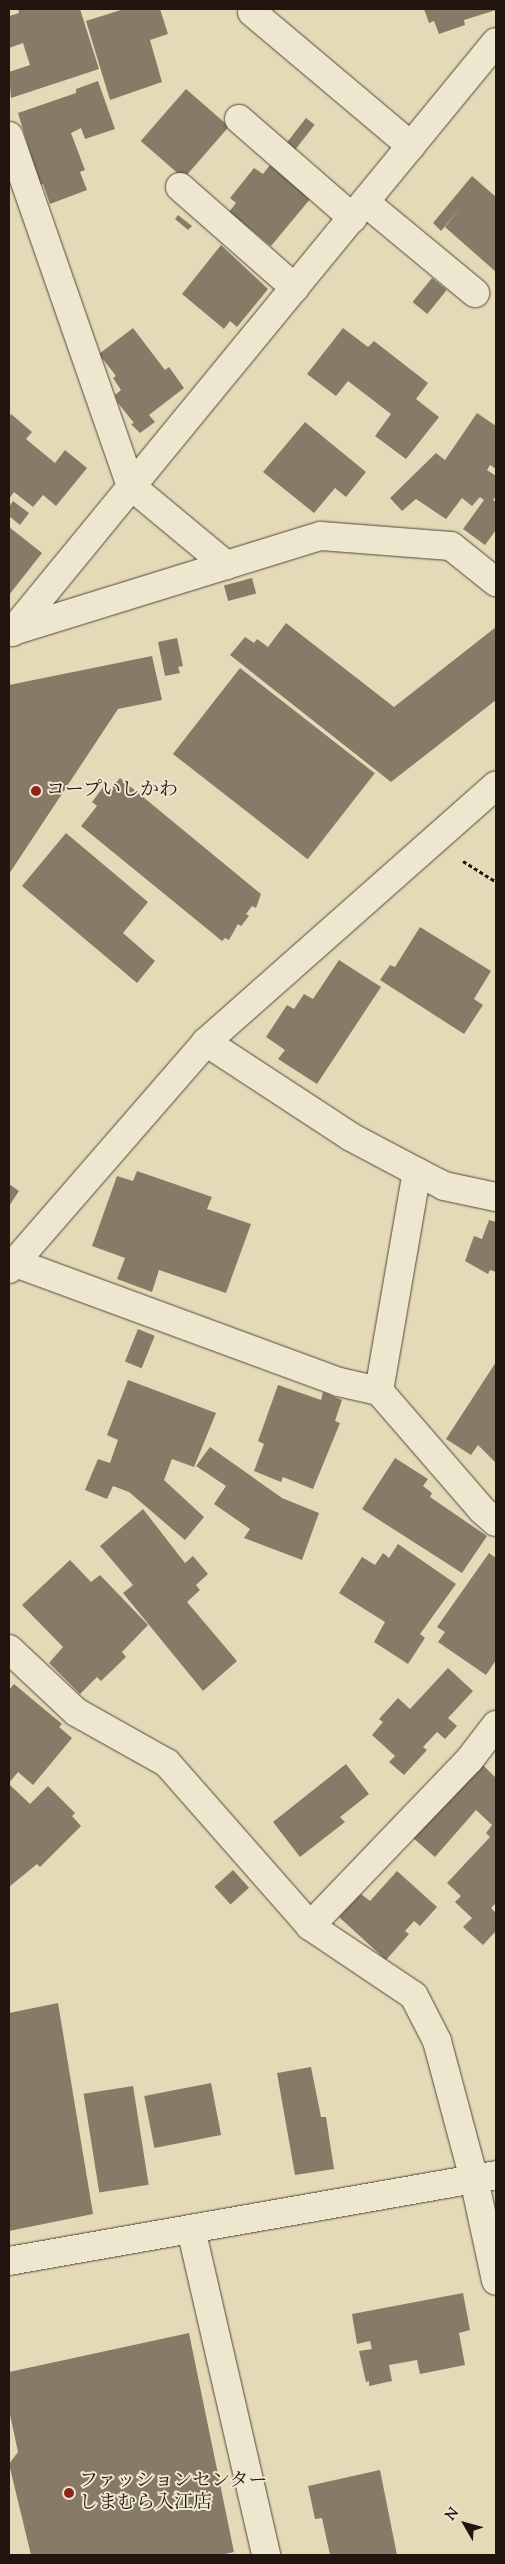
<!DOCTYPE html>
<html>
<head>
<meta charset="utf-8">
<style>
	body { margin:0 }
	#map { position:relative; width:505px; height:2564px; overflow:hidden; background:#e5dab7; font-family:"Sorts Mill Goudy","Noto Serif JP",serif }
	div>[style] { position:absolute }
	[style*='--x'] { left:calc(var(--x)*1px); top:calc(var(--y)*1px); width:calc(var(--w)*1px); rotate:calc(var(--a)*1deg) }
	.building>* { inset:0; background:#877b67; transform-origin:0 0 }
	.path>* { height:3px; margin-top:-1.5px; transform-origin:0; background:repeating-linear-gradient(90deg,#221510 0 4px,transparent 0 6.5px) }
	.roads { filter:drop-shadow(0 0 1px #53463a) drop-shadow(0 0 1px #53463a) }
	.minor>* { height:28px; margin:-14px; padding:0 14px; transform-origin:14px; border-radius:14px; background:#eee7d0 }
	.dots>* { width:14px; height:14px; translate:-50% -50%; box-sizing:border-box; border:2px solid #eee7d0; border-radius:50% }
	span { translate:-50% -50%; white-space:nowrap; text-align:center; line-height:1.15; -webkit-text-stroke:4px #eee7d0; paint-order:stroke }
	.poi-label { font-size:19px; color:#221510 }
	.left { translate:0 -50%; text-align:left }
	.frame { position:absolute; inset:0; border:10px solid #221510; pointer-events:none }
	.north { position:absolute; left:440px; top:2499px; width:50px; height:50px; -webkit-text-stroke:4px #eee7d0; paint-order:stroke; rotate:308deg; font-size:14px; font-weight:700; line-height:20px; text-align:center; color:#221510 }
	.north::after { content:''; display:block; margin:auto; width:18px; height:22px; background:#221510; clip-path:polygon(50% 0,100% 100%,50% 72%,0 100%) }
</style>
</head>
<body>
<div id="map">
	<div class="building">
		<div style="clip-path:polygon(18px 9px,80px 9px,99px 69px,11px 98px,9px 72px,30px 65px,23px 43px,9px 48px,9px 16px,19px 13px)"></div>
		<div style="clip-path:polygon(124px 9px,160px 9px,168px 34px,150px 40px,162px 82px,110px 100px,86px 21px)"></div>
		<div style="clip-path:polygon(424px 9px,496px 9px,496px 10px,464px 20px,465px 25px,439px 34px,434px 21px,429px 23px)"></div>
		<div style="clip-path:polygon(98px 81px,115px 129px,85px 139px,81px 128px,71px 133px,85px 170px,80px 172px,87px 190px,50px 204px,43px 184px,40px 185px,18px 113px,76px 93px,76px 89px)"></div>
		<div style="left:186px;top:89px;width:57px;height:69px;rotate:41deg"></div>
		<div style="left:306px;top:118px;width:11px;height:32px;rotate:38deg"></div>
		<div style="clip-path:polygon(270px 165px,311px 198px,271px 246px,229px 212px,236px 203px,230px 198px,254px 168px,263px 174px)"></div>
		<div style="clip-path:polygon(472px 176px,496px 197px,496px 272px,445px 227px,461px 207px,441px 231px,433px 223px)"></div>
		<div style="clip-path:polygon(178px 215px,192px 226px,188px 230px,175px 219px)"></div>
		<div style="clip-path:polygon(221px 245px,268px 289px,237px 327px,230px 321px,224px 329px,182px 294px)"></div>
		<div style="left:432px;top:278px;width:19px;height:31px;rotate:39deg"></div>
		<div style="clip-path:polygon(133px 328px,165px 370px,169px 367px,184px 388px,149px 415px,155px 422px,140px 433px,131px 424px,134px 423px,118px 403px,115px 395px,121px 390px,113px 378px,116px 376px,99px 354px)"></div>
		<div style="clip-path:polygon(343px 328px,368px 347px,374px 341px,428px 383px,416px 399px,439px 417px,406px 459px,375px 436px,391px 414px,348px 381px,336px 396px,307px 374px)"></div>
		<div style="clip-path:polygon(477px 413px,496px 426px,496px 469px,490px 465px,487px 470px,496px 476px,496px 496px,493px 500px,496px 502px,496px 530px,485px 545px,463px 529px,484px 500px,480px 497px,472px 506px,462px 498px,446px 519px,416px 499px,402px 511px,390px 498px,436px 453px,445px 460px)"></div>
		<div style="clip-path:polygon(11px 414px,32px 432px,26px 439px,55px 463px,65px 450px,87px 468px,56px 506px,43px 495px,33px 507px,14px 492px,9px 499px,9px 418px)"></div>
		<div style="clip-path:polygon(305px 422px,366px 472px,346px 497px,335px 488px,314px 513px,263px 472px)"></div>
		<div style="clip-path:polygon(13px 501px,29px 513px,20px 525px,9px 516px,9px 507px)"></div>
		<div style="clip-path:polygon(9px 527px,42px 553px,9px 595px)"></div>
		<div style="left:252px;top:578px;width:16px;height:29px;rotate:75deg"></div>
		<div style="clip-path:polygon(286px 623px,394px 707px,496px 627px,496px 700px,391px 782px,230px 655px,245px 637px,254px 643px,257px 639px,268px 647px)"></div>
		<div style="clip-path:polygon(177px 638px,183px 666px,178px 667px,180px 673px,165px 676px,158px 642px)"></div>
		<div style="clip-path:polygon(152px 656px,162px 700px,118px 709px,9px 874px,9px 685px)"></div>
		<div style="left:240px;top:668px;width:171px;height:109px;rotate:38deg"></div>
		<div style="clip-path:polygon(120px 778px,261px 894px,256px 908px,252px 906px,246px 914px,249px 916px,241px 926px,238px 924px,229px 940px,225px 938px,222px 941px,81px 826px,97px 806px,92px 802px,104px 786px,110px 790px)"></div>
		<div style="clip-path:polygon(66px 833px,148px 902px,123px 933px,155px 961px,137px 983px,22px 886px)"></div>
		<div style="clip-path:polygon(420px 927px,491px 971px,474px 999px,483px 1005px,464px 1034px,380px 980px,390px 965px,395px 967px)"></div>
		<div style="clip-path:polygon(339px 960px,381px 987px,317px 1084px,278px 1059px,285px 1050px,266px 1037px,287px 1005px,294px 1009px,304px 994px,313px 999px)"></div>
		<div style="clip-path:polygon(137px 1171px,212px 1197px,207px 1209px,251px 1224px,226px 1293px,159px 1270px,152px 1292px,117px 1279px,125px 1258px,92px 1246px,117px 1176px,133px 1181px)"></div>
		<div style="clip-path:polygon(9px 1184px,19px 1191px,9px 1206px)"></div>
		<div style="clip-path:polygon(489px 1220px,496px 1222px,496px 1272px,490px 1270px,488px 1274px,465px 1261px,474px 1236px,482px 1239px)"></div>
		<div style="left:138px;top:1329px;width:18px;height:35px;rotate:22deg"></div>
		<div style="clip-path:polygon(496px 1362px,496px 1463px,478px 1445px,471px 1455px,446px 1439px)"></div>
		<div style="clip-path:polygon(128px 1380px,216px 1413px,194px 1467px,172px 1459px,164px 1480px,204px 1517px,185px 1540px,129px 1492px,113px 1486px,107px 1499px,85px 1490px,98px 1459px,110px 1463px,118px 1440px,107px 1435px)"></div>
		<div style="clip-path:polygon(278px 1385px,321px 1400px,323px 1392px,342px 1400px,335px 1421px,340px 1423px,313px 1489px,283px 1477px,281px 1482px,254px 1471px,264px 1444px,258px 1441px)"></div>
		<div style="clip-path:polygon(210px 1447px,282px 1498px,319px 1513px,302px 1560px,244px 1538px,250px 1529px,214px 1504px,226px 1486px,196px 1466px)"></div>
		<div style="clip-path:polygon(395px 1458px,428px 1479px,423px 1486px,432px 1493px,430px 1497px,487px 1536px,462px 1573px,362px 1509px)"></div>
		<div style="clip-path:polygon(143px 1509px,185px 1563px,193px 1556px,208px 1574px,196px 1585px,200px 1590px,187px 1602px,237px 1661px,203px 1691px,123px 1593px,133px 1585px,100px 1546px)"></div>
		<div style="clip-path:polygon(398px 1544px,456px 1584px,420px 1634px,425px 1638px,408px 1664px,374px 1642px,385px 1622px,339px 1593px,362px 1557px,375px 1565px,383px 1553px,389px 1558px)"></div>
		<div style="clip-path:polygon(489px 1553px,496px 1558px,496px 1660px,486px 1675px,438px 1642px,445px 1632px,437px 1627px)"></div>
		<div style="clip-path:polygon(70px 1560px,91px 1582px,100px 1575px,148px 1625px,122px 1652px,126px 1657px,101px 1681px,97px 1677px,80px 1694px,49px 1663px,63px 1647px,22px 1605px)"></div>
		<div style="clip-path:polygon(448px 1668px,473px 1691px,448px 1718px,457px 1726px,445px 1739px,437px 1732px,423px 1747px,427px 1750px,404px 1775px,389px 1762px,395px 1756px,372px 1735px,383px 1722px,379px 1719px,398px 1698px,410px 1709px)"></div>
		<div style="clip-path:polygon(14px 1684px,62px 1724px,59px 1727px,72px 1738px,33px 1785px,18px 1772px,9px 1783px,9px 1690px)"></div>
		<div style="clip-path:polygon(346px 1764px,369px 1794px,340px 1817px,345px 1822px,300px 1857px,273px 1822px)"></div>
		<div style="clip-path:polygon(482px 1764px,496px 1778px,496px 1903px,491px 1908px,496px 1913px,496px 1931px,483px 1945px,463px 1927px,472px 1918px,455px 1902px,461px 1896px,447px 1883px,490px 1837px,486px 1833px,492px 1825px,476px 1810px,435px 1857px,412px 1837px)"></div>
		<div style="clip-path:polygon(10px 1785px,30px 1804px,48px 1786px,75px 1813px,72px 1816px,81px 1826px,40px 1867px,37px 1864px,9px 1887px)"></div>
		<div style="left:233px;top:1870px;width:24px;height:25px;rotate:48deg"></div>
		<div style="clip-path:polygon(397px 1871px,437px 1907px,420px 1926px,414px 1921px,405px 1931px,409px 1934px,386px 1960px,339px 1917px,361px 1894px,370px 1901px)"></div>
		<div style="clip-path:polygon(58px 2003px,93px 2214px,9px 2231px,9px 2013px)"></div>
		<div style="clip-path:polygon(311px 2067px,321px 2117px,326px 2117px,334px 2169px,295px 2175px,277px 2073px)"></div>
		<div style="left:211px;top:2083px;width:53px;height:68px;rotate:79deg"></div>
		<div style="left:133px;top:2086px;width:100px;height:50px;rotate:81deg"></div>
		<div style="clip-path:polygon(463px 2293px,470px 2330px,459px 2333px,465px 2365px,420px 2374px,417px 2360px,389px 2365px,392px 2381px,369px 2386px,369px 2381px,366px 2382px,359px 2351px,372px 2349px,370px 2341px,357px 2344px,352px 2314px)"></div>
		<div style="clip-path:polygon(189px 2333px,234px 2552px,220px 2555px,31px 2555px,9px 2464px,18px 2452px,9px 2410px,9px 2372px)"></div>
		<div style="clip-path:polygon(380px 2470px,397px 2555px,330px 2555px,322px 2518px,315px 2519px,308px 2486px)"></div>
	</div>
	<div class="path">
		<div style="--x:463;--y:861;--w:39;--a:32"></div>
	</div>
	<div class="roads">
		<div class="minor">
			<div style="--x:252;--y:12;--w:208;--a:40.1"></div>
			<div style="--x:239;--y:119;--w:151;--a:41"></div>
			<div style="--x:9;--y:136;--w:371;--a:70.8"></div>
			<div style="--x:131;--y:486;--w:124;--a:39.7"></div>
			<div style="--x:180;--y:187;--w:153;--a:41.3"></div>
			<div style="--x:365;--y:202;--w:143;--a:39.6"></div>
			<div style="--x:10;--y:632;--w:325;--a:-17.2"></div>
			<div style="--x:321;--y:536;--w:130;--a:4.4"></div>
			<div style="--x:451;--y:546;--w:58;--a:38.7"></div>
			<div style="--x:12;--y:632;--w:763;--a:-50.64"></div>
			<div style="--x:206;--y:1042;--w:173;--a:33.2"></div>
			<div style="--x:351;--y:1137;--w:75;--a:27.9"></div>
			<div style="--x:417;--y:1172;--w:30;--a:27"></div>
			<div style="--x:444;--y:1186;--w:53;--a:11.9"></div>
			<div style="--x:13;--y:1262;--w:347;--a:20.2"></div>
			<div style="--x:339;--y:1382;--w:41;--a:12.7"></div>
			<div style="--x:379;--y:1391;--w:157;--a:49.1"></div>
			<div style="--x:482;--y:1510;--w:18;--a:41"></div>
			<div style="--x:9;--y:1269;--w:301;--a:-49"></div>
			<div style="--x:206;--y:1042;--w:387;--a:-41.5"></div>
			<div style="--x:379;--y:1391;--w:222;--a:-80.2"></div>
			<div style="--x:9;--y:1649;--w:92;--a:43.2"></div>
			<div style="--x:76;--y:1712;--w:104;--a:29.3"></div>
			<div style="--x:167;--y:1763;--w:217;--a:48.7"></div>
			<div style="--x:310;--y:1926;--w:125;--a:33.9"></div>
			<div style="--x:414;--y:1996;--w:51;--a:62.9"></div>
			<div style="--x:437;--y:2041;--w:143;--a:75"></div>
			<div style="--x:474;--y:2179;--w:104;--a:77.8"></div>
			<div style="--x:310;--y:1926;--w:231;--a:-46.2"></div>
			<div style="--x:470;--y:1759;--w:43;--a:-52.6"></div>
			<div style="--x:191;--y:2229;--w:335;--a:77"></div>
			<div style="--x:9;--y:2261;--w:495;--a:-10"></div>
		</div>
	</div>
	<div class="dots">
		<div style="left:36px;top:791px;background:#8f2418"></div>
		<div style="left:69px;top:2493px;background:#8f2418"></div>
	</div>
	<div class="poi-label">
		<span class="left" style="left:46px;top:791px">コープいしかわ</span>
		<span class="left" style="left:79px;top:2493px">ファッションセンター<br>しまむら入江店</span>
	</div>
	<div class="frame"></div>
	<div class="north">N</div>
</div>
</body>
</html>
